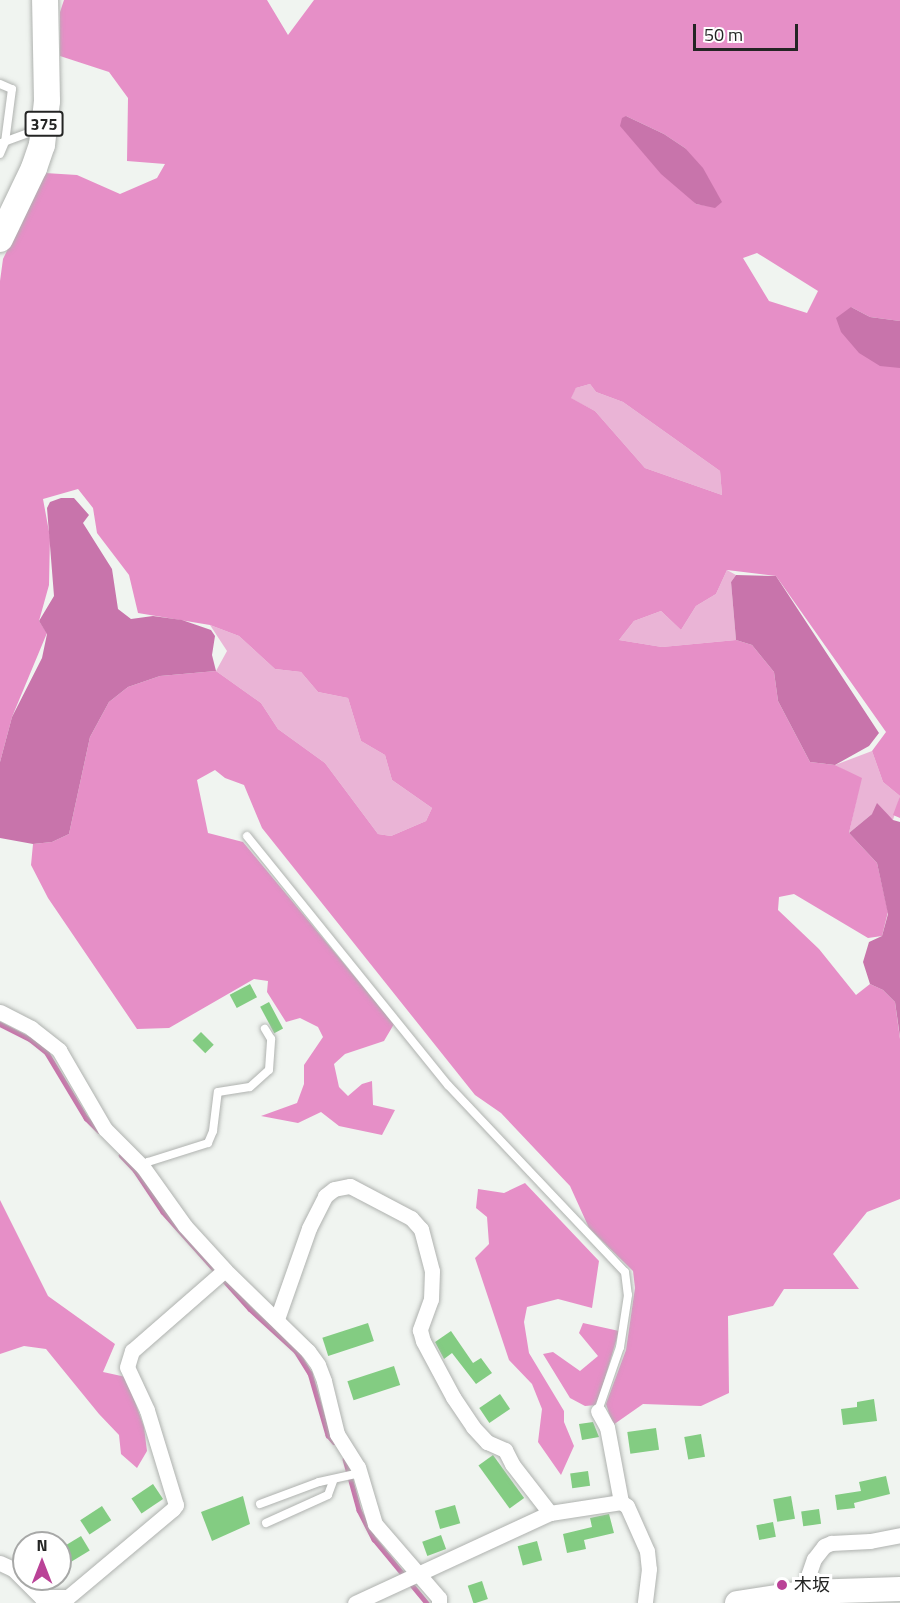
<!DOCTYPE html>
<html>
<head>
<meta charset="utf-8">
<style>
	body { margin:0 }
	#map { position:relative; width:900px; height:1603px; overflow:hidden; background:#f0f4f0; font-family:"Titillium Web","Noto Sans JP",sans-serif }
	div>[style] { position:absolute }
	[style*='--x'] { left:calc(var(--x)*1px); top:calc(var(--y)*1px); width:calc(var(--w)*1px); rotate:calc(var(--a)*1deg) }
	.green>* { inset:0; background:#eab4d6 }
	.forest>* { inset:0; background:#e68fc7 }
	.water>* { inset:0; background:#c874ab }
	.stream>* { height:4.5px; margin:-2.25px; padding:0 2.25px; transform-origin:2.25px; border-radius:2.25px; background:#c874ab }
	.building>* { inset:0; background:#83cc82; transform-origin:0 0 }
	.roads { filter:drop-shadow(0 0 2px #afb2af) drop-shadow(0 0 2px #afb2af) }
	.service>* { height:8px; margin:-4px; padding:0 4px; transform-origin:4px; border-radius:4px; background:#fff }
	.minor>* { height:15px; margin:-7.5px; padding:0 7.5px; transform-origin:7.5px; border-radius:7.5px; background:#fff }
	.primary>* { height:24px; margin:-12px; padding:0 12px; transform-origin:12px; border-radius:12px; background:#fff }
	.trunk>* { height:26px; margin:-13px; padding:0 13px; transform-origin:13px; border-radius:13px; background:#fff }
	.dots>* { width:16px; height:16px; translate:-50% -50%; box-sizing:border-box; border:3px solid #fff; border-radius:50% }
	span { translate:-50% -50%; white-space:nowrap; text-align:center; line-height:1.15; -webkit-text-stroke:6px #fff; paint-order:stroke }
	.shield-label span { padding:2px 4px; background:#fff; border:2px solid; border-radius:4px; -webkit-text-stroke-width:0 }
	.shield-label { font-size:16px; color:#242524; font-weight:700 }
	.poi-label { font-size:18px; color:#242524 }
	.left { translate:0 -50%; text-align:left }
	.north { position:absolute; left:12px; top:1531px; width:60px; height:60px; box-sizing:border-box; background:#fff; border:2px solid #a7a8a7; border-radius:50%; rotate:0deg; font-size:16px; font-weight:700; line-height:24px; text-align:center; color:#242524 }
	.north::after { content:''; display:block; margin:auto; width:21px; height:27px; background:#ba4297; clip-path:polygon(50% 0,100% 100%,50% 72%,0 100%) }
	.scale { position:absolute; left:693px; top:24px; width:105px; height:27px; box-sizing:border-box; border:3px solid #242524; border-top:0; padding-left:8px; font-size:18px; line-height:21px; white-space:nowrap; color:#242524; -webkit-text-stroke:4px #fff; paint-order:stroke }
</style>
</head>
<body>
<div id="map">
	<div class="green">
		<div style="clip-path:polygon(590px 384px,596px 392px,623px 402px,720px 471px,722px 495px,645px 468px,595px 411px,570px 398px,576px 388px)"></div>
		<div style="clip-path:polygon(727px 570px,736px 575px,731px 582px,736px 640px,662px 647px,619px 640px,634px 621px,661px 611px,681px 630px,696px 606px,716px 594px)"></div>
		<div style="clip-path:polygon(210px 625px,239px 636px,275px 669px,301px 672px,318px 692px,348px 698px,361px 741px,385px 755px,392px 780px,432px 808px,426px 821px,391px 836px,378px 834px,325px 763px,278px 729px,261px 703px,216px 671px,227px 651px)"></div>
		<div style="clip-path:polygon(872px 751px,883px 782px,900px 796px,893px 820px,883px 812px,872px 814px,849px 833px,861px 779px,835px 765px)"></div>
	</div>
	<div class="forest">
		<div style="clip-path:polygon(evenodd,64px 0,267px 0,288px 35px,314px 0,900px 0,900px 321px,870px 317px,851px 307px,900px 368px,900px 818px,893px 815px,900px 796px,883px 782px,872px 751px,886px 732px,776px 576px,727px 570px,716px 594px,696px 606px,681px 630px,661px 611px,634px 621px,619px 640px,662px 647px,736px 640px,752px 645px,774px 672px,778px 701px,810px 762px,835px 765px,862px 778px,849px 833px,877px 863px,888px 912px,882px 936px,868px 938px,794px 894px,779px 897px,778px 910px,819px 949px,856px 995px,870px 984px,883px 990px,895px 1002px,900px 1039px,900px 1199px,867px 1212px,833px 1254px,859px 1289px,784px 1289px,773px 1306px,728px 1316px,729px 1393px,701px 1406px,643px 1404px,613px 1425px,606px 1404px,626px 1350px,635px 1288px,633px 1271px,589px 1228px,570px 1186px,501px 1113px,475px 1095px,262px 828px,244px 785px,225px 778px,215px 770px,197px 780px,208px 833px,243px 842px,394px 1024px,384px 1041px,345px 1054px,334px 1064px,339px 1087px,348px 1096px,362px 1084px,372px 1081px,373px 1105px,395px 1110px,382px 1135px,339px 1126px,321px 1112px,298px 1123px,261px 1116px,297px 1103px,304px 1084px,304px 1065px,323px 1037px,318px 1027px,300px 1018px,286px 1022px,267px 992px,268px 981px,254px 979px,169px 1028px,137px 1029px,48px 898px,31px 865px,33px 844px,52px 842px,69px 834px,90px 737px,109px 702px,128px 687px,160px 676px,216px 671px,261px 703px,278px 729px,325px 763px,378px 834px,391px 836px,426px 821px,432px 808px,392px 780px,385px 755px,361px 741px,348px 698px,318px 692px,301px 672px,275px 669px,239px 636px,210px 625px,138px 613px,129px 575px,97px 533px,93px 508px,78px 489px,43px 499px,50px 537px,49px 585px,39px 621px,47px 633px,12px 717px,0 762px,0 281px,3px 259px,45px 173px,77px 175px,120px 194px,157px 178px,165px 164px,127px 161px,128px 98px,109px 72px,60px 56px,60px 12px,64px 0,626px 116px,664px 134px,685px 148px,715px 207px,696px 204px,626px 116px,64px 0,757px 253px,818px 291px,807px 313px,769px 301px,743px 258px,757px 253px,64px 0,590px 384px,596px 392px,623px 402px,720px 471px,722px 495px,645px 468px,595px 411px,571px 398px,576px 388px,590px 384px)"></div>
		<div style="clip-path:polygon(525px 1183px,599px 1261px,592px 1308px,558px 1299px,527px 1307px,524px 1322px,529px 1353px,564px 1411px,564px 1422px,574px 1446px,561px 1475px,538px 1442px,542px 1409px,532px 1384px,509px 1360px,475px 1258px,489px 1244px,487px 1217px,476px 1208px,478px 1189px,504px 1193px)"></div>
		<div style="clip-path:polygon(0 1200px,48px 1296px,115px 1344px,103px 1372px,126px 1377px,144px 1427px,147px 1451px,137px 1468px,121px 1454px,119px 1435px,99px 1414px,46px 1349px,24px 1346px,0 1354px)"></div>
		<div style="clip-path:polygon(583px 1323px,619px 1331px,597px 1405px,585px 1406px,570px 1398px,543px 1354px,553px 1352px,580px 1371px,598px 1356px,579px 1333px)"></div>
	</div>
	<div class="water">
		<div style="clip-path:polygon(626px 116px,664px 134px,685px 148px,703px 168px,722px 202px,715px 208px,696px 204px,661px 174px,620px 126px,622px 118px)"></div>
		<div style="clip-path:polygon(851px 307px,870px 317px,900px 321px,900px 368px,880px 366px,859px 353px,841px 332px,836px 318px)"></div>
		<div style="clip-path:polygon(61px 498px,74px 498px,89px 515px,83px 523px,112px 569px,118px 609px,131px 619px,153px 616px,182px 620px,211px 630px,215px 636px,212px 655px,216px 671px,160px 676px,128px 687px,109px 702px,90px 737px,69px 834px,52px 842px,33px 844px,0 838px,0 762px,12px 717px,42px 658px,47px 634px,39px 621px,54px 596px,47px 508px,50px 502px)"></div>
		<div style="clip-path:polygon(736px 575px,776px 576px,879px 733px,869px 746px,835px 765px,810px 762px,778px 701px,774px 672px,752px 645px,736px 640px,731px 582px)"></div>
		<div style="clip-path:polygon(877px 803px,893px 820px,900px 822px,900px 1037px,895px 1002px,883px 990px,870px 984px,863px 962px,869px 942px,882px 936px,888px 914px,877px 863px,849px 833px,872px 814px)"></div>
	</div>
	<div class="stream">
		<div style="--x:0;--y:1024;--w:34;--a:27"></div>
		<div style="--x:30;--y:1039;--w:22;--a:39"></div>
		<div style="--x:47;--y:1053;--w:76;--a:59"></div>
		<div style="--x:86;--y:1118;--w:18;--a:45"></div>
		<div style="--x:121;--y:1155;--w:21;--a:47"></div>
		<div style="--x:135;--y:1170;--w:50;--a:56.3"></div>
		<div style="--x:163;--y:1212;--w:130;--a:48.1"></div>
		<div style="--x:250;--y:1309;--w:62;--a:42.4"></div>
		<div style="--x:296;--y:1351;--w:26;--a:58"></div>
		<div style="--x:310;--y:1373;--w:65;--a:73.8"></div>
		<div style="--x:328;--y:1435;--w:9;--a:49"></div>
		<div style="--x:345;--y:1459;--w:53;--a:74.6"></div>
		<div style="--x:359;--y:1510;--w:33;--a:63"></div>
		<div style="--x:374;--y:1539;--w:83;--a:50.4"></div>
	</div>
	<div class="building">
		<div style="left:250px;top:984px;width:15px;height:23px;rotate:62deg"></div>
		<div style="left:269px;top:1002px;width:30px;height:10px;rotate:62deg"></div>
		<div style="left:201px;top:1032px;width:18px;height:12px;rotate:45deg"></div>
		<div style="left:368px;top:1323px;width:19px;height:48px;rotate:72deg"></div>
		<div style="clip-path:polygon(451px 1331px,473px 1363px,481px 1358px,492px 1373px,476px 1384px,452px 1353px,444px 1359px,435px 1342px)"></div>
		<div style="left:394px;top:1366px;width:20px;height:49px;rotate:72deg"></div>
		<div style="left:500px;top:1394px;width:18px;height:25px;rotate:56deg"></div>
		<div style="clip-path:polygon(874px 1399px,877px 1421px,843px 1425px,841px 1409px,857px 1407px,857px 1402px)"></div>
		<div style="clip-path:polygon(593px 1422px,599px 1437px,582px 1440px,579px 1424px)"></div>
		<div style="left:656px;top:1428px;width:22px;height:29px;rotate:82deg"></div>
		<div style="left:701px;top:1434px;width:23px;height:17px;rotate:80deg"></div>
		<div style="left:493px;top:1455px;width:53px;height:18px;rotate:54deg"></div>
		<div style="left:588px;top:1471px;width:15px;height:18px;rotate:82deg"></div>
		<div style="clip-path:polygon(886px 1476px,890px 1494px,854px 1503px,855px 1508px,837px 1510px,835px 1495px,861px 1491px,859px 1482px)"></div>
		<div style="left:153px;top:1484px;width:18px;height:26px;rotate:56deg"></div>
		<div style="clip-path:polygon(243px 1496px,250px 1524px,212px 1541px,201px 1512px)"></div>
		<div style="left:791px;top:1496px;width:23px;height:18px;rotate:80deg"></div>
		<div style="left:455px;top:1505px;width:19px;height:21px;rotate:74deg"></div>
		<div style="left:102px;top:1506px;width:17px;height:26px;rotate:57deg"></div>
		<div style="left:819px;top:1509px;width:15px;height:18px;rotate:82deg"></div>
		<div style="clip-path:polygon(609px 1514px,614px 1533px,584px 1540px,586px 1549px,567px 1553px,563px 1534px,592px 1527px,590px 1518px)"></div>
		<div style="left:773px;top:1522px;width:15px;height:17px;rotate:79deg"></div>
		<div style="left:441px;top:1535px;width:15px;height:20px;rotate:70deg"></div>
		<div style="left:81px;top:1536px;width:17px;height:25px;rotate:59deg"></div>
		<div style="left:537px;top:1541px;width:20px;height:20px;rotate:75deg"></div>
		<div style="left:482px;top:1581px;width:19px;height:15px;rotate:72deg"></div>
	</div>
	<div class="roads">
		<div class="service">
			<div style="--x:0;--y:84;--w:13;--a:23"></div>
			<div style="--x:12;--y:89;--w:53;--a:97.5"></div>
			<div style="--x:5;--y:142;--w:13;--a:113"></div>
			<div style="--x:1;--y:143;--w:29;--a:-20"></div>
			<div style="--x:28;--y:133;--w:11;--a:5"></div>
			<div style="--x:247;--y:836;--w:320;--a:51.1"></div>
			<div style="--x:448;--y:1085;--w:257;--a:46.6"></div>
			<div style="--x:625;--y:1272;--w:23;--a:83"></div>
			<div style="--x:628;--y:1295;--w:53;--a:98.7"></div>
			<div style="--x:620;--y:1347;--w:68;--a:109"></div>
			<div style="--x:143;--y:1167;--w:7;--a:-45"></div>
			<div style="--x:148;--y:1162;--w:63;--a:-17.6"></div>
			<div style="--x:208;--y:1143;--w:13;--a:-67"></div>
			<div style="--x:213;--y:1131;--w:39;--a:-83"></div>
			<div style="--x:218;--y:1092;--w:32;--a:-9"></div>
			<div style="--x:250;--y:1087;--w:25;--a:-42"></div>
			<div style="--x:269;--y:1070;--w:31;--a:-86"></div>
			<div style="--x:271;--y:1039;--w:12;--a:-121"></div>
			<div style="--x:260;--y:1504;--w:63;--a:-20.4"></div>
			<div style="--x:319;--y:1482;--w:42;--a:-12.4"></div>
			<div style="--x:266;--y:1523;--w:68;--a:-24.3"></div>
			<div style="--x:328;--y:1495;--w:15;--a:-70"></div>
		</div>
		<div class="minor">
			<div style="--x:0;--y:1012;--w:35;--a:27"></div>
			<div style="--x:31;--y:1028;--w:36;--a:38"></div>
			<div style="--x:59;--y:1050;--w:91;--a:59.8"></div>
			<div style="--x:105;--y:1129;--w:54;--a:45"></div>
			<div style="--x:143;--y:1167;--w:72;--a:54.6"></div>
			<div style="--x:185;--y:1226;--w:59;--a:47.7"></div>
			<div style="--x:225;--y:1270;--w:116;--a:44.3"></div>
			<div style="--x:308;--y:1351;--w:17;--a:54"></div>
			<div style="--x:318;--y:1365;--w:17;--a:69"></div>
			<div style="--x:324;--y:1381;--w:55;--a:76.2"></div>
			<div style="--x:337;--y:1434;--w:39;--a:58"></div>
			<div style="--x:358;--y:1467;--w:59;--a:73.4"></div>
			<div style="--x:375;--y:1524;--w:98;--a:49.1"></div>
			<div style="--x:439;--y:1598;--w:5;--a:90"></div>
			<div style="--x:277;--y:1319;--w:96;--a:-70.6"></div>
			<div style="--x:309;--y:1228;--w:36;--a:-63"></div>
			<div style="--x:325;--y:1196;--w:11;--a:-38"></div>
			<div style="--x:334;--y:1189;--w:16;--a:-11"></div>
			<div style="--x:350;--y:1186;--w:69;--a:27.7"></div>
			<div style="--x:411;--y:1218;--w:15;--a:48"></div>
			<div style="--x:421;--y:1229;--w:43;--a:75.3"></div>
			<div style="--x:432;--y:1271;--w:28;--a:92"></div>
			<div style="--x:431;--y:1299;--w:33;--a:110"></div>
			<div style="--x:420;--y:1330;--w:11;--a:75"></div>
			<div style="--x:423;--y:1341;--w:64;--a:61.8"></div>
			<div style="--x:453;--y:1397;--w:36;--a:56"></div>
			<div style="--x:473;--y:1427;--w:21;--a:47"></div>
			<div style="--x:487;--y:1442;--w:20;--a:24"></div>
			<div style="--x:505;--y:1450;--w:16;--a:63"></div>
			<div style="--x:512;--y:1464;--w:62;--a:52.2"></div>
			<div style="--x:550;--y:1513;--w:72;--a:-8.8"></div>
			<div style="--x:598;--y:1411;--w:18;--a:61"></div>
			<div style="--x:607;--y:1427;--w:76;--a:79.4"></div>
			<div style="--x:621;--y:1502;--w:7;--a:34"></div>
			<div style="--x:627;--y:1506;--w:49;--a:66"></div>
			<div style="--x:647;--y:1551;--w:18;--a:84"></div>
			<div style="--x:649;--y:1569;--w:34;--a:97"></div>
			<div style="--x:0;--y:1563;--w:14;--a:25"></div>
			<div style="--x:13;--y:1569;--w:40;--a:45"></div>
			<div style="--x:41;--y:1597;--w:27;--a:0"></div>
			<div style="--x:68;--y:1597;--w:137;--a:-40"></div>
			<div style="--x:173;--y:1509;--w:5;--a:-53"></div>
			<div style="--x:176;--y:1505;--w:99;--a:-107"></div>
			<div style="--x:147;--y:1410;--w:47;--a:-114.9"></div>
			<div style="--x:127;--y:1367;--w:17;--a:-73"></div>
			<div style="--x:132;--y:1351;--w:123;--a:-41.1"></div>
			<div style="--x:808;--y:1592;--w:16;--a:-90"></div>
			<div style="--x:808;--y:1576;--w:18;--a:-71"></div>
			<div style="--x:814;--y:1559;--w:16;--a:-52"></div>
			<div style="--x:824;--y:1546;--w:8;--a:-23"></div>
			<div style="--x:831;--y:1543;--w:39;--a:-3"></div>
			<div style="--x:870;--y:1541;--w:31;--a:-11"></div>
			<div style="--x:355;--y:1603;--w:215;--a:-24.8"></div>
		</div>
		<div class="primary">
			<div style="--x:737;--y:1603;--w:72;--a:-8.8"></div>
			<div style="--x:808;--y:1592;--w:92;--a:-1.9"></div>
		</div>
		<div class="trunk">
			<div style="--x:0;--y:239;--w:79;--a:-64.4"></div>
			<div style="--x:34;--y:168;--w:24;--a:-71"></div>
			<div style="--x:42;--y:145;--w:44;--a:-83.5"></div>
			<div style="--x:47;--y:101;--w:101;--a:-91.1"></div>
		</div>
	</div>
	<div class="dots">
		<div style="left:782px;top:1585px;background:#ba4297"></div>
	</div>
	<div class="shield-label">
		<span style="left:44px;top:124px">375</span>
	</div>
	<div class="poi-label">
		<span class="left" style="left:794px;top:1585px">木坂</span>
	</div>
	<div class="north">N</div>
	<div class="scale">50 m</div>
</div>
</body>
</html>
